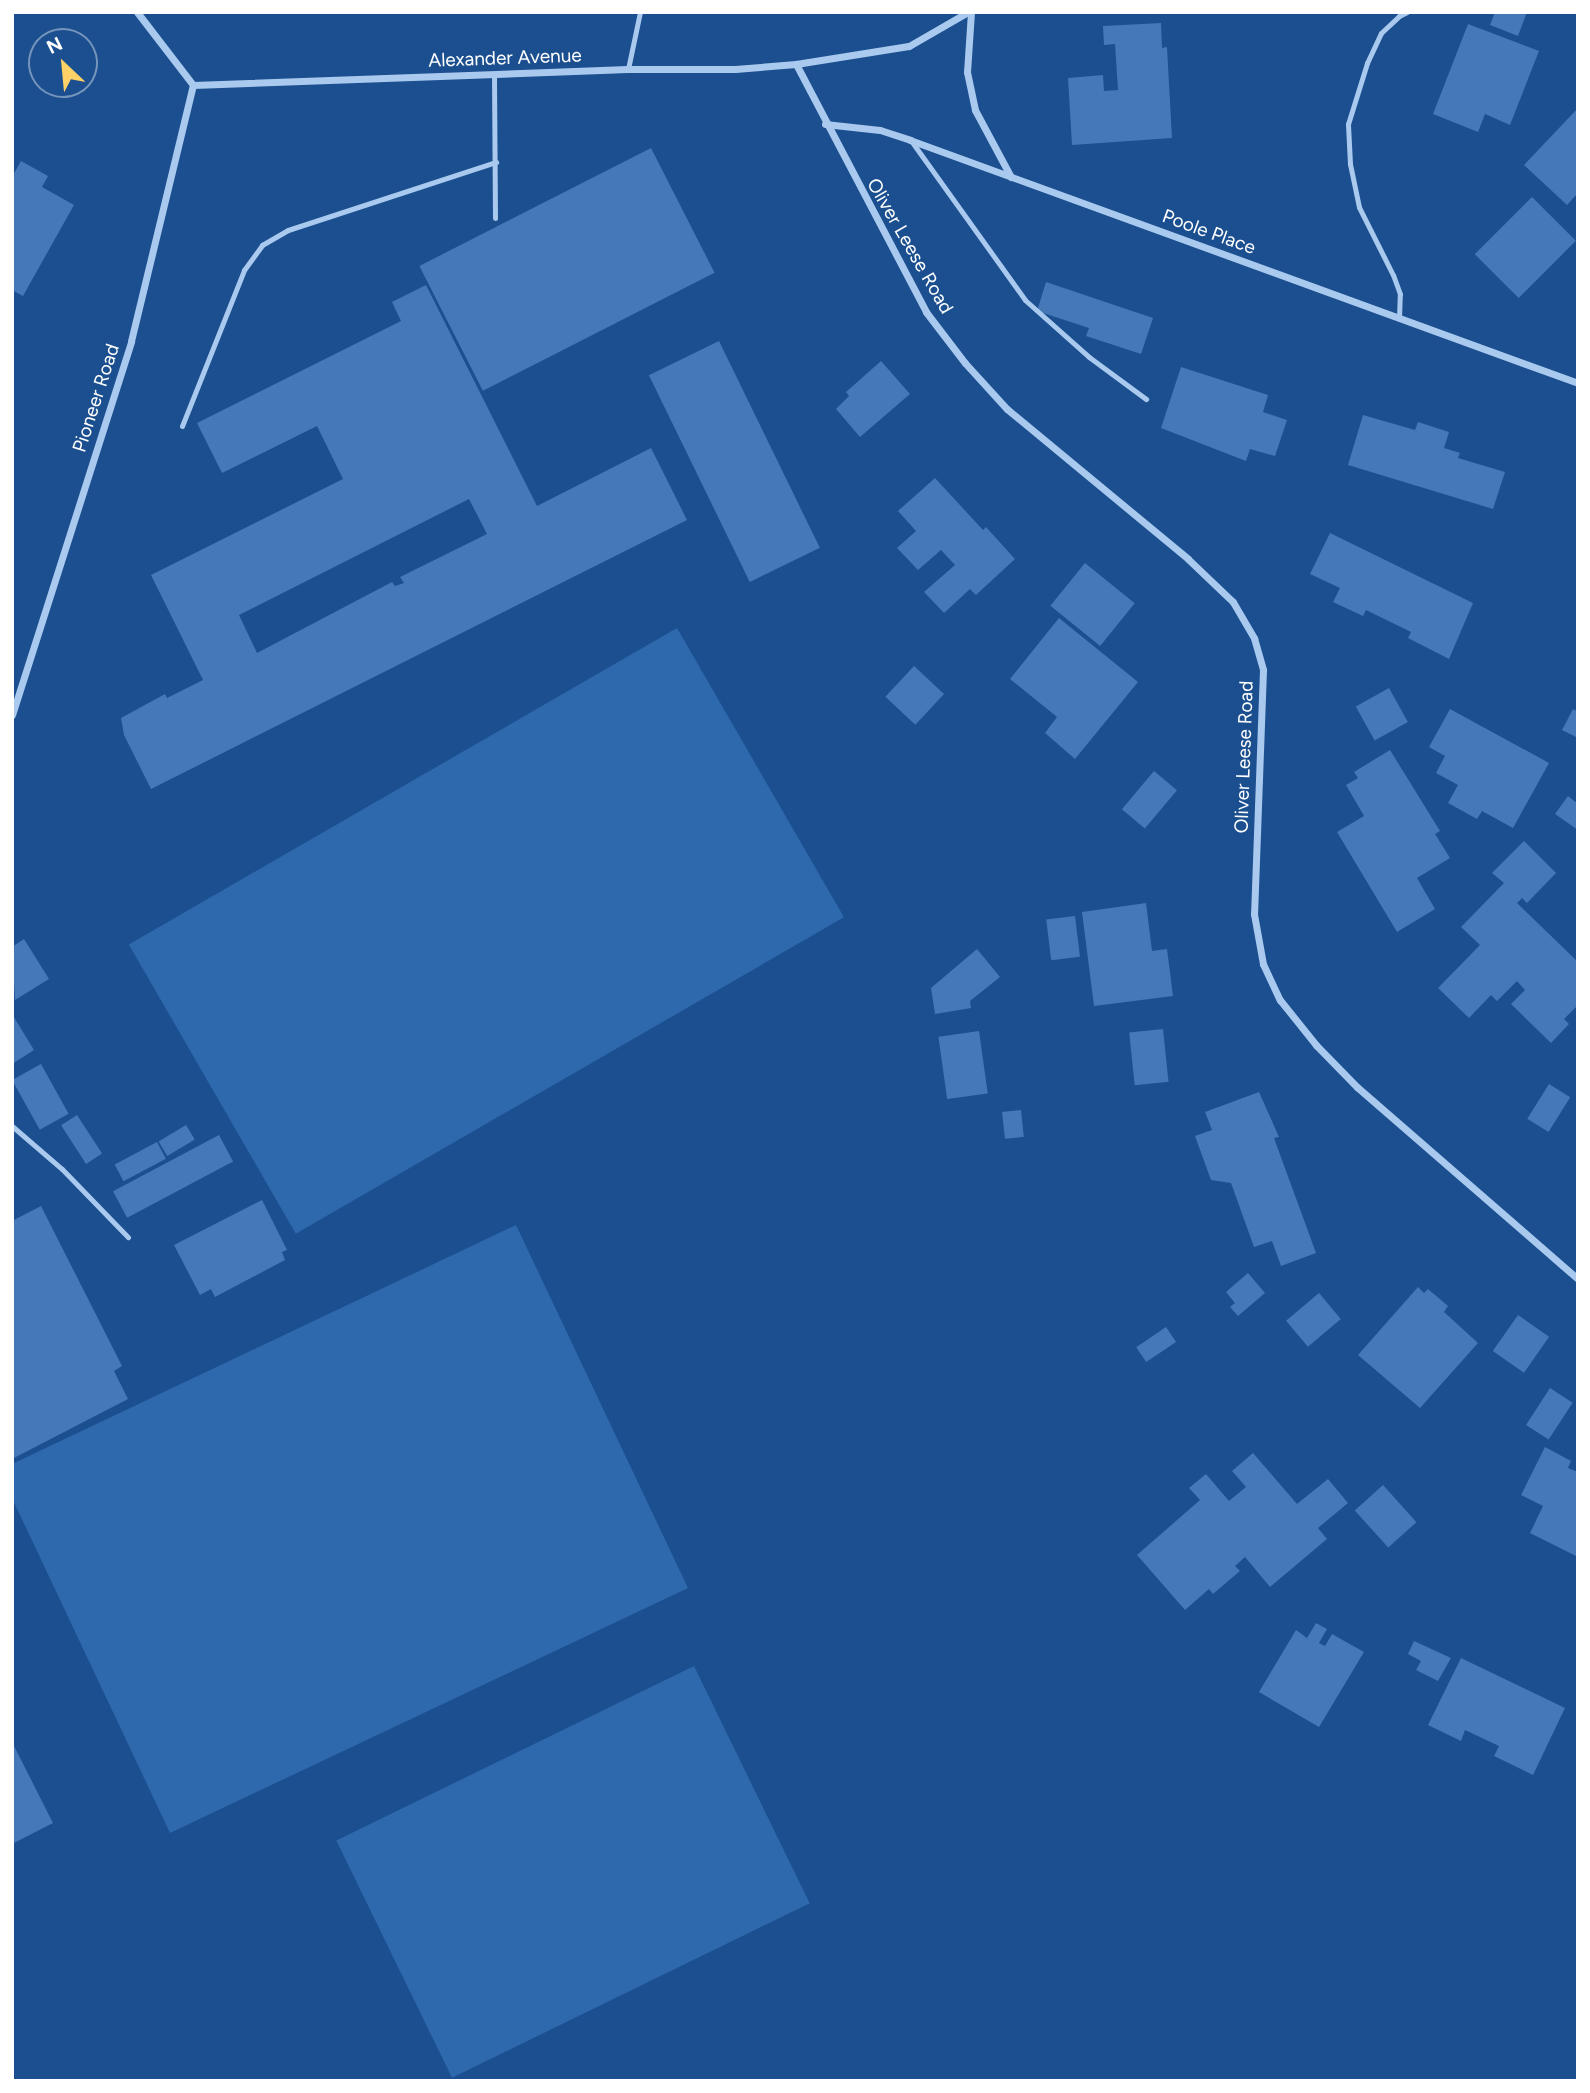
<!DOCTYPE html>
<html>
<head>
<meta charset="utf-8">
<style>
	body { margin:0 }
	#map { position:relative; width:1590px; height:2093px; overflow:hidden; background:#1b4f8f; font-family:Figtree,sans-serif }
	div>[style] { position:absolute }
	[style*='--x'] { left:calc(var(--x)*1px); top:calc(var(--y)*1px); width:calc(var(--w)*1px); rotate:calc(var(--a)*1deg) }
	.green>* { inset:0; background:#2e69ad; transform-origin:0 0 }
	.building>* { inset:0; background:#4478b7; transform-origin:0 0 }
	.service>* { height:5px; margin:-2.5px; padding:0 2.5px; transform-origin:2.5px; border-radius:2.5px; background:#a9c9ee }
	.minor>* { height:7px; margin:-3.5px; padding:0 3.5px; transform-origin:3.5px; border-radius:3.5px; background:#a9c9ee }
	span { translate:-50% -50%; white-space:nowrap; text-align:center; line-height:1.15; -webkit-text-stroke:5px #1b4f8f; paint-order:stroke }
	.street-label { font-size:19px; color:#fff }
	.frame { position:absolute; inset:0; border:14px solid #fff; pointer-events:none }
	.north { position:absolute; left:28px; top:28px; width:70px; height:70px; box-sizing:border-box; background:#1b4f8f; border:2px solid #7695bc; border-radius:50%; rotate:334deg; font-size:19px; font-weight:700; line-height:28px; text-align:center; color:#fff }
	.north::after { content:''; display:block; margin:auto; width:24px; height:32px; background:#ffd166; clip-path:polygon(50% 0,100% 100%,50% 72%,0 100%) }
</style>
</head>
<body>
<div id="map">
	<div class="green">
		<div style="left:677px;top:628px;width:334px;height:633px;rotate:60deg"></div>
		<div style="clip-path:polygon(516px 1225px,688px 1588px,170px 1833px,12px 1498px,12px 1464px)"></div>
		<div style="left:694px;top:1666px;width:264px;height:398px;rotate:64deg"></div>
	</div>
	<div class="building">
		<div style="clip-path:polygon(1495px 12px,1527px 12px,1518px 36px,1490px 25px)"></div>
		<div style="clip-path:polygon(1161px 23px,1162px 48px,1167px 47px,1172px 138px,1072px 145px,1068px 78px,1103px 75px,1104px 91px,1118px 90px,1115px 44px,1104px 45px,1103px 26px)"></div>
		<div style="clip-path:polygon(1468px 24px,1539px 51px,1510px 125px,1485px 114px,1478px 132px,1433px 114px)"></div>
		<div style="clip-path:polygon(1578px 108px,1578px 193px,1567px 205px,1524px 165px)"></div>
		<div style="left:651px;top:148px;width:140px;height:260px;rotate:63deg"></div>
		<div style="clip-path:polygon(21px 161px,48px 176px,42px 187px,74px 205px,23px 296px,12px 290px,12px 177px)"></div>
		<div style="left:1532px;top:197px;width:62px;height:81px;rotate:45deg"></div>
		<div style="clip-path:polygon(1046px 282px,1153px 318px,1141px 354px,1086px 336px,1089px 328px,1037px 311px)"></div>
		<div style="clip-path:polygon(evenodd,426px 285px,537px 506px,651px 448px,687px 520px,151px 789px,124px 735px,121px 718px,165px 694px,167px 698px,203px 680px,151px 575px,343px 479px,317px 426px,222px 473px,197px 423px,401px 321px,392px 302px,426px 285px,469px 499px,487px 534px,400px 577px,404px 583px,395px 586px,392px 582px,257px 653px,239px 615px,469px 499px)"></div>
		<div style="left:719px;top:341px;width:230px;height:78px;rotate:64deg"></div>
		<div style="clip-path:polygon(881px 361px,910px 394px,860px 437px,836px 409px,849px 396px,846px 392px)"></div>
		<div style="clip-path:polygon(1181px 367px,1268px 395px,1263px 412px,1287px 420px,1275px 456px,1250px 449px,1246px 461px,1161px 428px)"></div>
		<div style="clip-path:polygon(1363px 415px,1415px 430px,1418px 422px,1449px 432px,1444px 448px,1460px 453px,1458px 458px,1505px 472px,1493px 509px,1348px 465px)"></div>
		<div style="clip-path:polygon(935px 478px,983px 530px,986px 527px,1015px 559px,976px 595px,970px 589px,944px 613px,924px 592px,955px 565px,941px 550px,918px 570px,897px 548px,916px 531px,898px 511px)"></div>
		<div style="clip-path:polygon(1330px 533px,1473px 603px,1449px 659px,1408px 638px,1411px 632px,1366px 610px,1363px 616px,1333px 602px,1340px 588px,1310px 574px)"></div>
		<div style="left:1085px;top:563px;width:64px;height:55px;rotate:39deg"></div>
		<div style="clip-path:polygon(1059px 618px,1138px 682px,1075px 759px,1045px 733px,1057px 717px,1010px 679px)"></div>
		<div style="left:914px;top:666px;width:41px;height:42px;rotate:43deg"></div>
		<div style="left:1389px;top:688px;width:39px;height:38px;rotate:61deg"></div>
		<div style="clip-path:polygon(1450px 709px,1549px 763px,1513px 828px,1482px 811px,1477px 819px,1448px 803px,1458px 785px,1436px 773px,1445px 756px,1429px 747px)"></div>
		<div style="clip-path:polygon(1573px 709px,1578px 712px,1578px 738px,1562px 730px)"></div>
		<div style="clip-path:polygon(1390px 750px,1440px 831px,1435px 834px,1450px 858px,1417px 878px,1435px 909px,1397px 932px,1337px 832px,1364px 816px,1346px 785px,1358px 778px,1354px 772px)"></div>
		<div style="left:1154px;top:771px;width:30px;height:50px;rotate:40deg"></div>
		<div style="clip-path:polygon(1568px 796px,1578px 804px,1578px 830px,1555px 814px)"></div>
		<div style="clip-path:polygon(1524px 841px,1556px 873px,1527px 903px,1522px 898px,1517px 903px,1578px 962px,1578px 1005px,1564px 1019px,1569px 1024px,1551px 1043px,1511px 1004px,1525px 990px,1517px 981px,1497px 1001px,1491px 995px,1469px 1018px,1438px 988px,1480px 945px,1461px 927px,1504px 883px,1492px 873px)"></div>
		<div style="clip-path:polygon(1146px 903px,1152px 951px,1167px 949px,1173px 996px,1094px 1006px,1082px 912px)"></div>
		<div style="left:1075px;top:916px;width:41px;height:29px;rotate:83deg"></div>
		<div style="clip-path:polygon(24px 939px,49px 979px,15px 1000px,12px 947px)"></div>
		<div style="clip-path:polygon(977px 949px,1000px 977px,970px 1001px,971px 1008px,935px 1014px,931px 988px)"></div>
		<div style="clip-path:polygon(12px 1014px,34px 1050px,12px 1064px)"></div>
		<div style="left:1163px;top:1029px;width:53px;height:34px;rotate:84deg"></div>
		<div style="left:979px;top:1031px;width:63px;height:41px;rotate:82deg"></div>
		<div style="left:41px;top:1064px;width:57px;height:33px;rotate:61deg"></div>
		<div style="left:1549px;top:1084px;width:25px;height:41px;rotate:32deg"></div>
		<div style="clip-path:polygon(1259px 1092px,1279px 1137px,1274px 1138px,1316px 1253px,1281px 1266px,1272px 1241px,1254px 1247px,1231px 1183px,1211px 1180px,1195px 1136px,1212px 1130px,1205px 1112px)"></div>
		<div style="left:1021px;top:1110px;width:27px;height:19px;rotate:84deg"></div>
		<div style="left:77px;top:1115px;width:46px;height:19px;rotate:57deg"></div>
		<div style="left:186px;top:1125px;width:17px;height:32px;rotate:59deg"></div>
		<div style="left:219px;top:1135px;width:30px;height:120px;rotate:62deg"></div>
		<div style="left:157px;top:1142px;width:19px;height:48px;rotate:62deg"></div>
		<div style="clip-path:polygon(262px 1200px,287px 1250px,282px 1252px,285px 1260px,215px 1297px,211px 1289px,200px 1295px,174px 1245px)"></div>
		<div style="clip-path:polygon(41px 1206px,122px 1366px,114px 1371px,128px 1399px,12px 1459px,12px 1221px)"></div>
		<div style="clip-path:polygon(1248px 1273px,1265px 1293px,1238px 1316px,1230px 1307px,1235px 1303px,1226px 1292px)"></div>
		<div style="clip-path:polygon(1418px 1287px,1424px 1293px,1428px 1289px,1448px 1306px,1444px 1312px,1478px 1343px,1420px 1408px,1358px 1355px)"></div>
		<div style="left:1319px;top:1293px;width:34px;height:43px;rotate:50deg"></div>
		<div style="left:1518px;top:1315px;width:38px;height:44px;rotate:35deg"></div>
		<div style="left:1166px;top:1327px;width:18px;height:36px;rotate:56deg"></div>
		<div style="left:1550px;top:1388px;width:27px;height:44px;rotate:33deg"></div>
		<div style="clip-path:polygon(1545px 1447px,1571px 1461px,1568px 1468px,1578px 1472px,1578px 1557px,1530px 1533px,1543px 1506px,1521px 1495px)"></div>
		<div style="clip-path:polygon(1253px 1453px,1297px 1504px,1328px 1479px,1348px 1503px,1318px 1528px,1327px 1539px,1270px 1587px,1245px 1557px,1235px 1566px,1240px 1571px,1213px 1594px,1209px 1589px,1185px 1610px,1137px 1555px,1200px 1500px,1189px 1488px,1206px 1474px,1229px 1501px,1246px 1487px,1232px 1471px)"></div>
		<div style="left:1383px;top:1485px;width:50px;height:38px;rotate:48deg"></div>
		<div style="clip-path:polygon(1316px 1623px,1327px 1629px,1319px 1643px,1325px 1646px,1332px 1634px,1364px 1652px,1319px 1727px,1259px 1692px,1296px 1630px,1307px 1638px)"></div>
		<div style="clip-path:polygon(1414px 1641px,1451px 1658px,1438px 1681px,1416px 1670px,1421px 1661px,1408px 1654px)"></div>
		<div style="clip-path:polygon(1461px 1658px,1565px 1708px,1533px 1775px,1494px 1756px,1499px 1746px,1465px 1730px,1461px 1741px,1428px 1725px)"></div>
		<div style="clip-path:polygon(12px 1742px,53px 1823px,12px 1844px)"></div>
	</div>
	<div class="service">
		<div style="--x:628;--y:69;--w:58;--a:-78.1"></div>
		<div style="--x:494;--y:76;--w:142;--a:89.6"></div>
		<div style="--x:912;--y:142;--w:194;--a:54.4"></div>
		<div style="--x:1025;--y:300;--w:86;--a:41.7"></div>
		<div style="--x:1089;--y:357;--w:71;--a:36.4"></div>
		<div style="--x:1399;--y:318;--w:24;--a:-88"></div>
		<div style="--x:1400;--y:294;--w:20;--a:-110"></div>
		<div style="--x:1393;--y:275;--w:76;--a:-116.6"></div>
		<div style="--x:1359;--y:207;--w:44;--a:-101.8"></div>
		<div style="--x:1350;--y:164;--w:40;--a:-92.9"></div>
		<div style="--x:1348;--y:124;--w:64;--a:-72.7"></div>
		<div style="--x:1367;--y:63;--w:33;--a:-65"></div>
		<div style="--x:1381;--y:33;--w:25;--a:-43"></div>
		<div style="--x:1399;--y:16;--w:9;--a:-27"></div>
		<div style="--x:182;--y:426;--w:168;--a:-68.3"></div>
		<div style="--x:244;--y:270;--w:31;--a:-54"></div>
		<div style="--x:262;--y:245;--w:30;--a:-30"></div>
		<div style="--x:288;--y:230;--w:219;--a:-18.1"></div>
		<div style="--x:12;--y:1126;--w:66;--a:40.7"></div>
		<div style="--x:62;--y:1169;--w:95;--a:45.9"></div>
	</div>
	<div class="minor">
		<div style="--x:137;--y:12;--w:92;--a:52.5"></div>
		<div style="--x:193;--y:85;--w:435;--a:-2.1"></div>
		<div style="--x:628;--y:69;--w:107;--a:0"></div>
		<div style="--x:735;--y:69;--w:61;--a:-4.7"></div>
		<div style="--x:796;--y:64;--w:114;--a:-9.1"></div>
		<div style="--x:909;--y:46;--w:68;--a:-30"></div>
		<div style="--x:971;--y:12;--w:60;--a:93.8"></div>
		<div style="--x:967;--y:72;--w:39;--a:78"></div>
		<div style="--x:975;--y:110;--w:76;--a:61.8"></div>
		<div style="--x:796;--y:64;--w:280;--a:62.3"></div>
		<div style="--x:926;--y:312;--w:64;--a:52.6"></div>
		<div style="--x:965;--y:363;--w:62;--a:47.6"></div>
		<div style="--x:1007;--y:409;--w:235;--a:39.6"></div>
		<div style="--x:1188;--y:559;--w:62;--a:43.7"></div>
		<div style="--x:1233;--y:602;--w:42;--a:59.7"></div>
		<div style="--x:1254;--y:638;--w:33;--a:74"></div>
		<div style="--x:1263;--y:670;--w:244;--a:92.1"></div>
		<div style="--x:1254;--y:914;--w:51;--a:79.8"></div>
		<div style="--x:1263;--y:964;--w:40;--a:65"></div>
		<div style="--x:1280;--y:1000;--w:58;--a:51.3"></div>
		<div style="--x:1316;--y:1045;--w:59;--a:45.7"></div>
		<div style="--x:1357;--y:1087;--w:293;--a:41"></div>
		<div style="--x:825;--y:124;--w:55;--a:6.2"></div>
		<div style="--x:880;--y:130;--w:32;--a:18"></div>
		<div style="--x:910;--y:140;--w:711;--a:19.99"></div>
		<div style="--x:12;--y:715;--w:392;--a:-72.3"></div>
		<div style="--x:131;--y:341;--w:263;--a:-76.4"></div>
	</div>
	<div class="street-label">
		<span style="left:505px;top:58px;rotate:-2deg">Alexander Avenue</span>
		<span style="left:1209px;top:232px;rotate:20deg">Poole Place</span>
		<span style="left:910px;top:246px;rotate:60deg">Oliver Leese Road</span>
		<span style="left:96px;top:398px;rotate:-72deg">Pioneer Road</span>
		<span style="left:1244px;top:757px;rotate:-88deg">Oliver Leese Road</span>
	</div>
	<div class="frame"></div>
	<div class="north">N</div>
</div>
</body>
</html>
